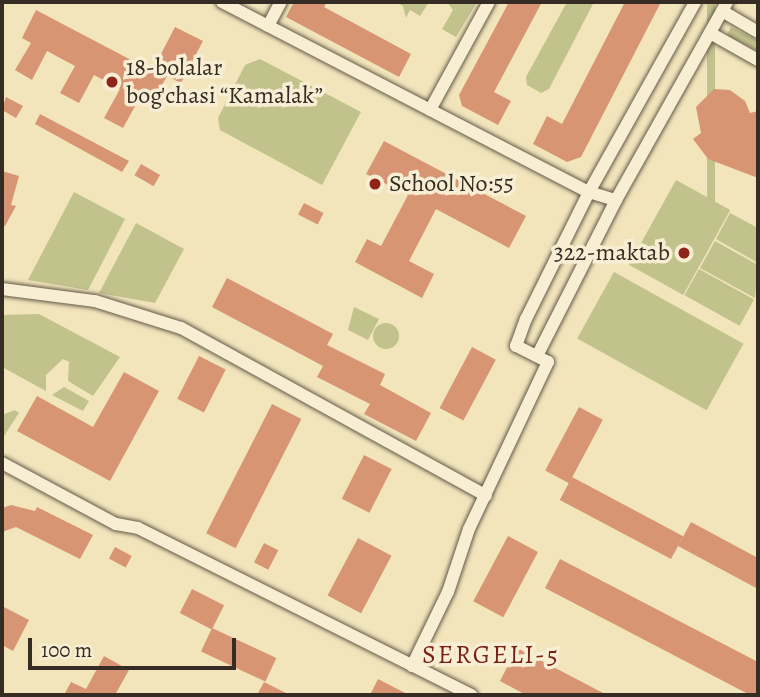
<!DOCTYPE html>
<html>
<head>
<meta charset="utf-8">
<style>
	body { margin:0 }
	#map { position:relative; width:760px; height:697px; overflow:hidden; background:#f2e5bc; font-family:Alegreya,serif }
	div>[style] { position:absolute }
	[style*='--x'] { left:calc(var(--x)*1px); top:calc(var(--y)*1px); width:calc(var(--w)*1px); rotate:calc(var(--a)*1deg) }
	.green>* { inset:0; background:#c1c28c; transform-origin:0 0 }
	.round { border-radius:50% }
	.building>* { inset:0; background:#d79574; transform-origin:0 0 }
	.roads { filter:drop-shadow(0 0 2px #645a49) drop-shadow(0 0 2px #645a49) }
	.minor>* { height:12px; margin:-6px; padding:0 6px; transform-origin:6px; border-radius:6px; background:#f7eed3 }
	.dots>* { width:19px; height:19px; translate:-50% -50%; box-sizing:border-box; border:4px solid #f7eed3; border-radius:50% }
	span { translate:-50% -50%; white-space:nowrap; text-align:center; line-height:1.15; -webkit-text-stroke:7px #f7eed3; paint-order:stroke }
	.poi-label { font-size:24px; color:#352c23 }
	.left { translate:0 -50%; text-align:left }
	.right { translate:-100% -50%; text-align:right }
	.neighbourhood-label { font-size:26px; color:#7a1f14; letter-spacing:2px }
	.frame { position:absolute; inset:0; border:4px solid #352c23; pointer-events:none }
	.scale { position:absolute; left:28px; top:638px; width:208px; height:32px; box-sizing:border-box; border:4px solid #352c23; border-top:0; padding-left:9px; font-size:21px; line-height:24px; white-space:nowrap; color:#352c23; -webkit-text-stroke:5px #f7eed3; paint-order:stroke }
</style>
</head>
<body>
<div id="map">
	<div class="green">
		<div style="clip-path:polygon(396px 2px,429px 2px,420px 16px,410px 10px,406px 18px,403px 6px)"></div>
		<div style="clip-path:polygon(447px 2px,477px 2px,456px 37px,442px 29px,453px 10px)"></div>
		<div style="clip-path:polygon(567px 2px,594px 2px,549px 89px,541px 93px,527px 85px,526px 77px)"></div>
		<div style="left:707px;top:2px;width:8px;height:200px"></div>
		<div style="clip-path:polygon(731px 27px,758px 41px,758px 51px,727px 35px)"></div>
		<div style="clip-path:polygon(260px 59px,361px 112px,322px 185px,220px 130px,218px 118px,245px 65px)"></div>
		<div style="left:676px;top:180px;width:62px;height:97px;rotate:29deg"></div>
		<div style="clip-path:polygon(74px 192px,125px 219px,88px 290px,28px 280px)"></div>
		<div style="clip-path:polygon(730px 213px,758px 228px,758px 263px,716px 239px)"></div>
		<div style="clip-path:polygon(136px 223px,184px 249px,155px 303px,99px 293px)"></div>
		<div style="clip-path:polygon(715px 241px,758px 265px,755px 298px,700px 268px)"></div>
		<div style="left:699px;top:269px;width:63px;height:30px;rotate:29deg"></div>
		<div style="left:614px;top:272px;width:148px;height:76px;rotate:29deg"></div>
		<div style="clip-path:polygon(354px 307px,379px 319px,368px 340px,348px 330px)"></div>
		<div style="clip-path:polygon(39px 314px,120px 357px,93px 396px,68px 381px,69px 362px,63px 359px,46px 375px,46px 391px,2px 367px,2px 315px)"></div>
		<div class="round" style="left:373px;top:323px;width:26px;height:26px"></div>
		<div style="clip-path:polygon(64px 387px,89px 401px,83px 411px,52px 395px)"></div>
		<div style="clip-path:polygon(15px 410px,19px 413px,2px 439px,2px 415px)"></div>
	</div>
	<div class="building">
		<div style="clip-path:polygon(294px 2px,327px 2px,324px 7px,411px 54px,399px 77px,286px 17px)"></div>
		<div style="clip-path:polygon(509px 2px,542px 2px,494px 92px,511px 101px,498px 125px,462px 106px,459px 95px)"></div>
		<div style="clip-path:polygon(625px 2px,661px 2px,581px 157px,567px 162px,533px 144px,547px 116px,562px 124px)"></div>
		<div style="clip-path:polygon(36px 10px,152px 71px,175px 27px,203px 41px,181px 83px,167px 76px,151px 105px,139px 99px,123px 128px,104px 118px,120px 89px,94px 75px,79px 103px,60px 93px,75px 66px,47px 51px,32px 80px,15px 70px,31px 43px,22px 38px)"></div>
		<div style="clip-path:polygon(714px 89px,730px 90px,745px 101px,750px 113px,758px 111px,758px 178px,708px 159px,693px 139px,701px 133px,696px 107px)"></div>
		<div style="clip-path:polygon(6px 97px,23px 106px,16px 118px,2px 110px)"></div>
		<div style="clip-path:polygon(40px 114px,129px 161px,122px 172px,35px 124px)"></div>
		<div style="clip-path:polygon(384px 141px,526px 216px,509px 248px,436px 209px,409px 261px,434px 274px,422px 298px,355px 262px,367px 239px,381px 246px,408px 195px,366px 174px)"></div>
		<div style="left:141px;top:164px;width:22px;height:13px;rotate:30deg"></div>
		<div style="clip-path:polygon(2px 171px,19px 176px,11px 205px,16px 206px,5px 226px,2px 226px)"></div>
		<div style="left:304px;top:203px;width:22px;height:13px;rotate:27deg"></div>
		<div style="clip-path:polygon(227px 278px,333px 334px,327px 345px,385px 374px,380px 385px,431px 413px,416px 441px,364px 414px,370px 404px,317px 377px,323px 366px,212px 307px)"></div>
		<div style="left:472px;top:347px;width:27px;height:69px;rotate:28deg"></div>
		<div style="left:199px;top:356px;width:30px;height:48px;rotate:27deg"></div>
		<div style="clip-path:polygon(124px 372px,159px 391px,110px 481px,17px 431px,37px 396px,93px 427px)"></div>
		<div style="left:272px;top:404px;width:33px;height:145px;rotate:27deg"></div>
		<div style="left:579px;top:407px;width:27px;height:72px;rotate:28deg"></div>
		<div style="left:364px;top:455px;width:31px;height:49px;rotate:27deg"></div>
		<div style="left:572px;top:477px;width:126px;height:26px;rotate:28deg"></div>
		<div style="clip-path:polygon(11px 505px,35px 511px,37px 507px,93px 535px,80px 559px,16px 527px,2px 532px,2px 508px)"></div>
		<div style="clip-path:polygon(691px 522px,758px 558px,758px 589px,678px 546px)"></div>
		<div style="left:508px;top:536px;width:34px;height:74px;rotate:28deg"></div>
		<div style="left:358px;top:538px;width:38px;height:65px;rotate:28deg"></div>
		<div style="left:264px;top:543px;width:16px;height:22px;rotate:27deg"></div>
		<div style="left:115px;top:547px;width:19px;height:13px;rotate:28deg"></div>
		<div style="clip-path:polygon(560px 559px,758px 662px,758px 695px,750px 695px,545px 588px)"></div>
		<div style="left:192px;top:589px;width:36px;height:27px;rotate:27deg"></div>
		<div style="clip-path:polygon(2px 606px,29px 620px,13px 651px,2px 645px)"></div>
		<div style="left:212px;top:628px;width:71px;height:26px;rotate:25deg"></div>
		<div style="clip-path:polygon(517px 648px,607px 695px,526px 695px,500px 681px)"></div>
		<div style="clip-path:polygon(104px 656px,129px 670px,115px 695px,64px 695px,71px 682px,86px 689px)"></div>
		<div style="clip-path:polygon(378px 679px,409px 695px,370px 695px)"></div>
		<div style="clip-path:polygon(264px 682px,290px 695px,257px 695px)"></div>
	</div>
	<div class="roads">
		<div class="minor">
			<div style="--x:222;--y:2;--w:413;--a:27.4"></div>
			<div style="--x:589;--y:192;--w:28;--a:17"></div>
			<div style="--x:722;--y:11;--w:42;--a:30.3"></div>
			<div style="--x:268;--y:26;--w:27;--a:-62"></div>
			<div style="--x:710;--y:33;--w:55;--a:29.4"></div>
			<div style="--x:430;--y:110;--w:123;--a:-61.4"></div>
			<div style="--x:2;--y:289;--w:94;--a:7.4"></div>
			<div style="--x:95;--y:301;--w:90;--a:17.4"></div>
			<div style="--x:181;--y:328;--w:348;--a:28.8"></div>
			<div style="--x:537;--y:356;--w:175;--a:-63.1"></div>
			<div style="--x:616;--y:200;--w:227;--a:-60.7"></div>
			<div style="--x:2;--y:463;--w:129;--a:28.2"></div>
			<div style="--x:116;--y:524;--w:22;--a:10"></div>
			<div style="--x:138;--y:528;--w:373;--a:26.6"></div>
			<div style="--x:412;--y:666;--w:82;--a:-64.1"></div>
			<div style="--x:448;--y:592;--w:66;--a:-71.6"></div>
			<div style="--x:469;--y:529;--w:185;--a:-64.7"></div>
			<div style="--x:548;--y:362;--w:36;--a:-153"></div>
			<div style="--x:516;--y:346;--w:29;--a:-70"></div>
			<div style="--x:526;--y:319;--w:142;--a:-63.6"></div>
			<div style="--x:589;--y:192;--w:218;--a:-60.8"></div>
		</div>
	</div>
	<div class="dots">
		<div style="left:112px;top:82px;background:#8f2418"></div>
		<div style="left:375px;top:184px;background:#8f2418"></div>
		<div style="left:684px;top:253px;background:#8f2418"></div>
	</div>
	<div class="poi-label">
		<span class="left" style="left:126px;top:82px">18-bolalar<br>bog'chasi “Kamalak”</span>
		<span class="left" style="left:389px;top:184px">School No:55</span>
		<span class="right" style="left:670px;top:253px">322-maktab</span>
	</div>
	<div class="neighbourhood-label">
		<span style="left:491px;top:655px">SERGELI-5</span>
	</div>
	<div class="frame"></div>
	<div class="scale">100 m</div>
</div>
</body>
</html>
